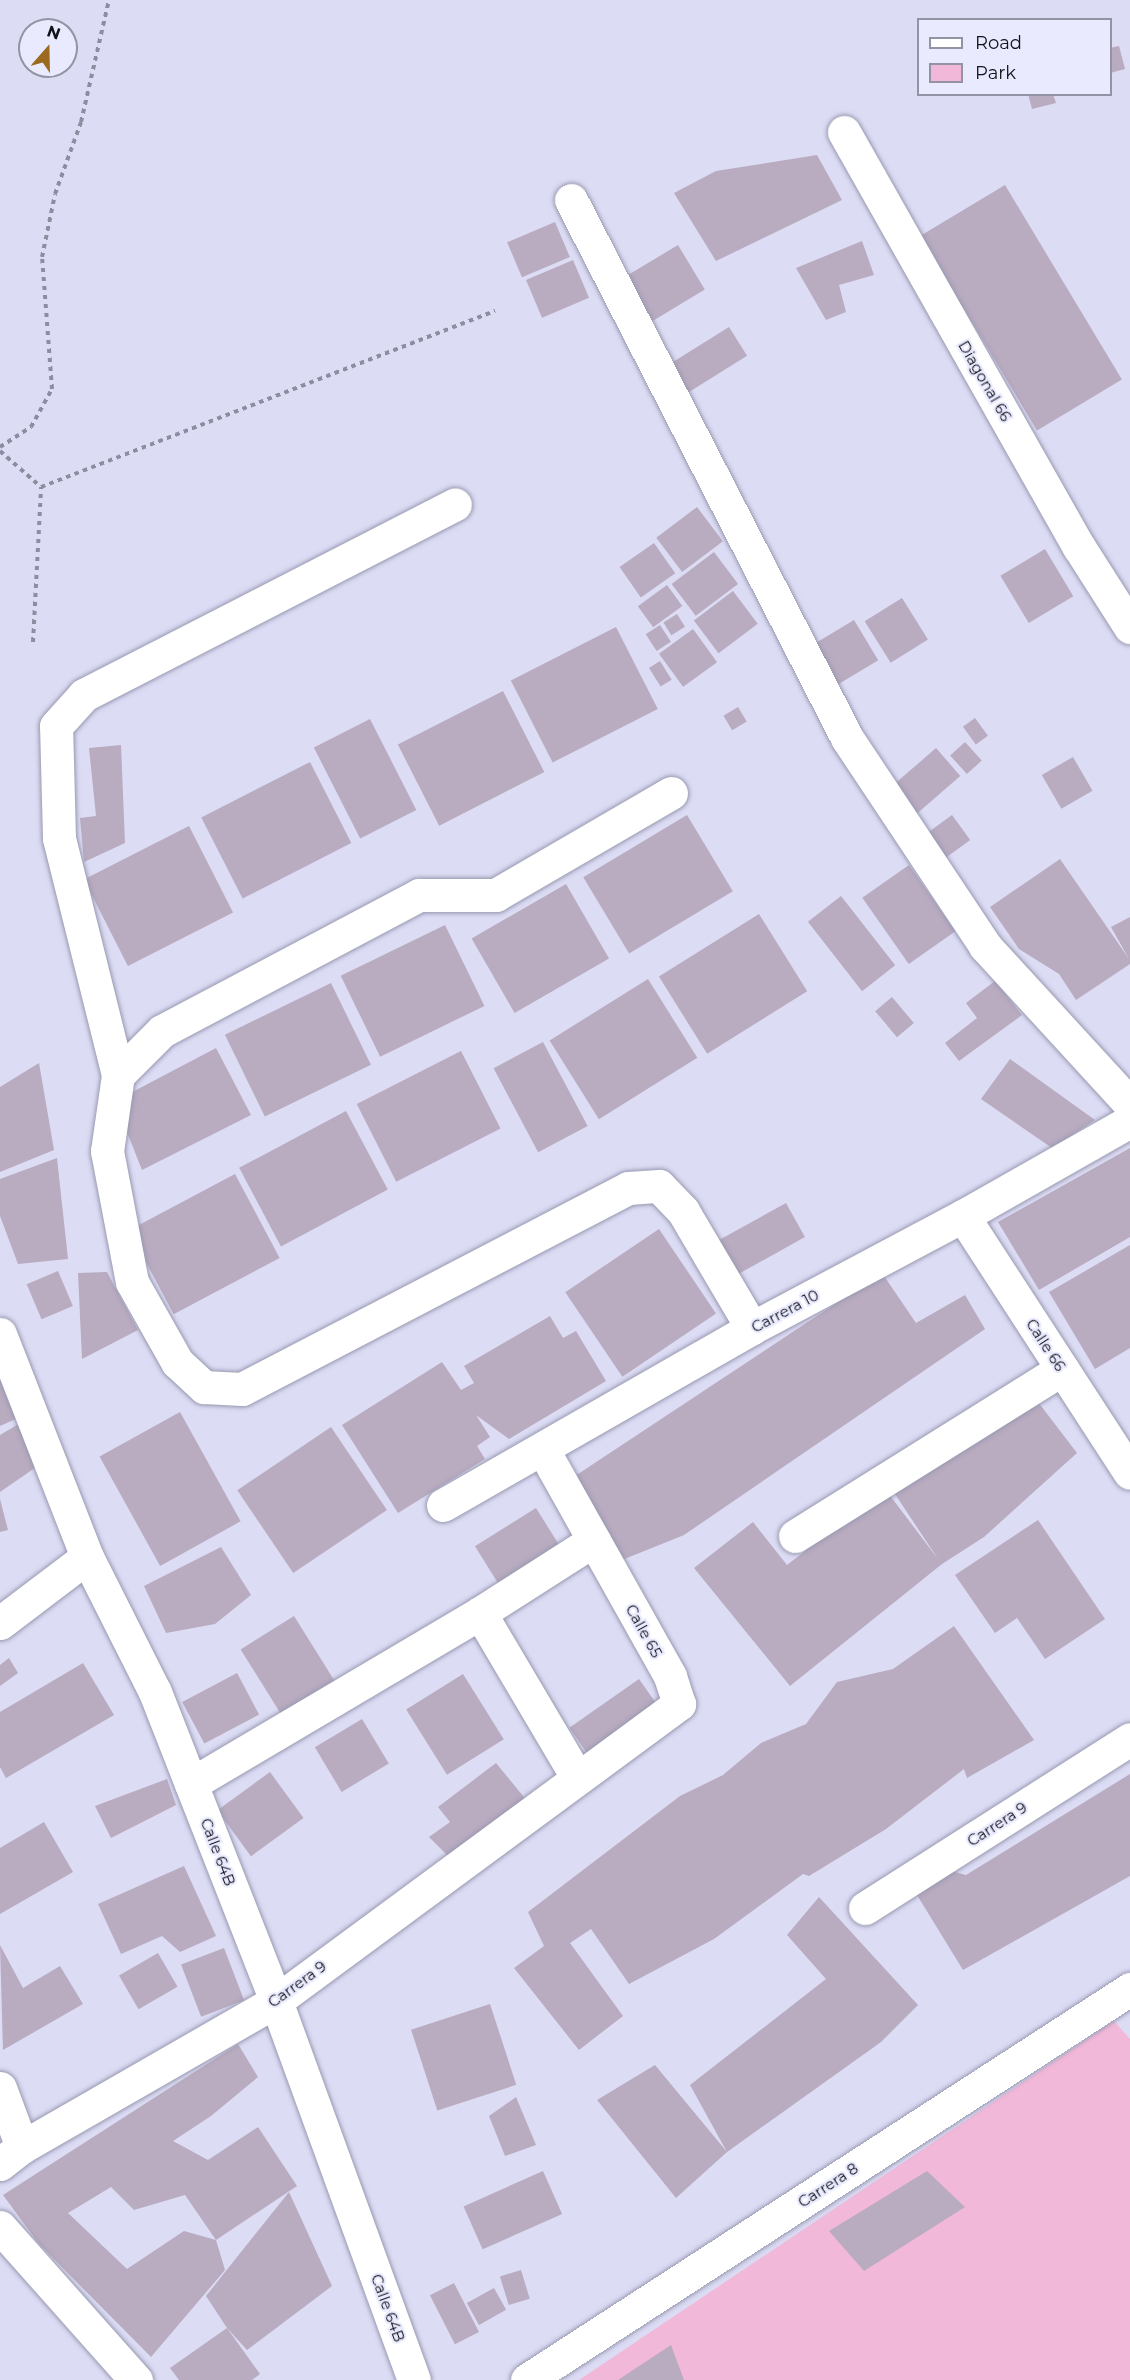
<!DOCTYPE html>
<html>
<head>
<meta charset="utf-8">
<style>
	body { margin:0 }
	#map { position:relative; width:1130px; height:2380px; overflow:hidden; background:#dcdcf5; font-family:Montserrat,sans-serif }
	div>[style] { position:absolute }
	[style*='--x'] { left:calc(var(--x)*1px); top:calc(var(--y)*1px); width:calc(var(--w)*1px); rotate:calc(var(--a)*1deg) }
	.green>* { inset:0; background:#f2b8d9 }
	.building>* { inset:0; background:#b9abc0; transform-origin:0 0 }
	.path>* { height:4px; margin-top:-2px; transform-origin:0; background:repeating-linear-gradient(90deg,#8d8da0 0 4.5px,transparent 0 9px) }
	.roads { filter:drop-shadow(0 0 2px #9899b0) drop-shadow(0 0 2px #9899b0) }
	.minor>* { height:33px; margin:-16.5px; padding:0 16.5px; transform-origin:16.5px; border-radius:16.5px; background:#fff }
	span { translate:-50% -50%; white-space:nowrap; text-align:center; line-height:1.15; -webkit-text-stroke:4.5px #e9eafe; paint-order:stroke }
	.street-label { font-size:15px; color:#12121a }
	.legend { position:absolute; left:917px; top:18px; width:195px; height:78px; box-sizing:border-box; background:#e9eafe; border:2px solid #9394a3; margin:0; padding:8px 10px; list-style:none; font-size:18px; color:#12121a }
	.legend li { display:flex; align-items:center; gap:12px; height:30px }
	.legend b { width:30px; border:2px solid #9394a3 }
	.north { position:absolute; left:18px; top:18px; width:60px; height:60px; box-sizing:border-box; background:#e9eafe; border:2px solid #9394a3; border-radius:50%; rotate:20deg; font-size:16px; font-weight:700; line-height:24px; text-align:center; color:#12121a }
	.north::after { content:''; display:block; margin:auto; width:21px; height:27px; background:#9b6a1e; clip-path:polygon(50% 0,100% 100%,50% 72%,0 100%) }
</style>
</head>
<body>
<div id="map">
	<div class="green">
		<div style="clip-path:polygon(1114px 2021px,1130px 2039px,1130px 2380px,579px 2380px)"></div>
	</div>
	<div class="building">
		<div style="clip-path:polygon(1119px 46px,1125px 69px,1110px 73px,1110px 48px)"></div>
		<div style="clip-path:polygon(1028px 94px,1053px 94px,1056px 103px,1032px 109px)"></div>
		<div style="clip-path:polygon(817px 155px,842px 200px,716px 261px,674px 193px,716px 171px)"></div>
		<div style="left:1005px;top:185px;width:227px;height:99px;rotate:59deg"></div>
		<div style="left:555px;top:222px;width:38px;height:52px;rotate:67deg"></div>
		<div style="clip-path:polygon(862px 241px,874px 275px,839px 285px,846px 312px,826px 320px,796px 268px)"></div>
		<div style="left:678px;top:245px;width:52px;height:71px;rotate:59deg"></div>
		<div style="left:573px;top:260px;width:41px;height:51px;rotate:67deg"></div>
		<div style="left:729px;top:327px;width:34px;height:74px;rotate:58deg"></div>
		<div style="left:697px;top:507px;width:43px;height:51px;rotate:53deg"></div>
		<div style="left:654px;top:543px;width:37px;height:42px;rotate:55deg"></div>
		<div style="left:1045px;top:549px;width:55px;height:52px;rotate:59deg"></div>
		<div style="left:714px;top:552px;width:40px;height:53px;rotate:53deg"></div>
		<div style="left:667px;top:585px;width:26px;height:36px;rotate:54deg"></div>
		<div style="left:733px;top:591px;width:41px;height:49px;rotate:53deg"></div>
		<div style="left:902px;top:598px;width:49px;height:44px;rotate:58deg"></div>
		<div style="left:677px;top:614px;width:15px;height:16px;rotate:58deg"></div>
		<div style="left:854px;top:620px;width:47px;height:48px;rotate:59deg"></div>
		<div style="left:660px;top:625px;width:20px;height:17px;rotate:57deg"></div>
		<div style="left:616px;top:627px;width:92px;height:118px;rotate:63deg"></div>
		<div style="left:693px;top:629px;width:41px;height:42px;rotate:54deg"></div>
		<div style="left:660px;top:661px;width:22px;height:13px;rotate:58deg"></div>
		<div style="left:503px;top:691px;width:91px;height:118px;rotate:63deg"></div>
		<div style="left:738px;top:707px;width:17px;height:17px;rotate:59deg"></div>
		<div style="left:975px;top:718px;width:22px;height:15px;rotate:54deg"></div>
		<div style="left:370px;top:719px;width:102px;height:63px;rotate:63deg"></div>
		<div style="left:965px;top:742px;width:25px;height:20px;rotate:48deg"></div>
		<div style="clip-path:polygon(121px 745px,125px 843px,84px 862px,80px 818px,96px 816px,89px 748px)"></div>
		<div style="left:936px;top:748px;width:37px;height:60px;rotate:49deg"></div>
		<div style="left:1073px;top:757px;width:39px;height:36px;rotate:60deg"></div>
		<div style="left:310px;top:762px;width:91px;height:122px;rotate:63deg"></div>
		<div style="left:687px;top:815px;width:89px;height:121px;rotate:59deg"></div>
		<div style="left:952px;top:815px;width:31px;height:34px;rotate:54deg"></div>
		<div style="left:189px;top:826px;width:97px;height:118px;rotate:63deg"></div>
		<div style="clip-path:polygon(1060px 859px,1129px 959px,1111px 927px,1130px 917px,1130px 964px,1076px 1000px,1059px 974px,1019px 949px,990px 907px)"></div>
		<div style="left:909px;top:865px;width:81px;height:57px;rotate:55deg"></div>
		<div style="left:566px;top:884px;width:86px;height:109px;rotate:60deg"></div>
		<div style="left:841px;top:896px;width:88px;height:42px;rotate:52deg"></div>
		<div style="left:759px;top:914px;width:91px;height:118px;rotate:58deg"></div>
		<div style="left:445px;top:925px;width:90px;height:116px;rotate:64deg"></div>
		<div style="left:648px;top:979px;width:93px;height:116px;rotate:58deg"></div>
		<div style="clip-path:polygon(995px 981px,1022px 1015px,959px 1061px,945px 1043px,977px 1018px,966px 1003px)"></div>
		<div style="left:331px;top:983px;width:91px;height:118px;rotate:64deg"></div>
		<div style="left:892px;top:997px;width:34px;height:22px;rotate:50deg"></div>
		<div style="left:543px;top:1042px;width:95px;height:56px;rotate:62deg"></div>
		<div style="clip-path:polygon(216px 1048px,251px 1115px,142px 1170px,123px 1122px,121px 1098px)"></div>
		<div style="left:461px;top:1051px;width:87px;height:117px;rotate:63deg"></div>
		<div style="clip-path:polygon(1010px 1059px,1095px 1120px,1052px 1148px,981px 1099px)"></div>
		<div style="clip-path:polygon(39px 1063px,54px 1150px,0 1172px,0 1087px)"></div>
		<div style="left:346px;top:1111px;width:89px;height:121px;rotate:62deg"></div>
		<div style="clip-path:polygon(1130px 1148px,1130px 1237px,1039px 1290px,998px 1222px)"></div>
		<div style="clip-path:polygon(57px 1158px,68px 1259px,18px 1264px,0 1216px,0 1179px)"></div>
		<div style="left:235px;top:1174px;width:95px;height:120px;rotate:62deg"></div>
		<div style="left:786px;top:1203px;width:39px;height:77px;rotate:61deg"></div>
		<div style="left:659px;top:1229px;width:102px;height:113px;rotate:56deg"></div>
		<div style="clip-path:polygon(1130px 1245px,1130px 1348px,1095px 1369px,1049px 1292px)"></div>
		<div style="left:58px;top:1271px;width:38px;height:34px;rotate:67deg"></div>
		<div style="clip-path:polygon(107px 1272px,138px 1330px,82px 1359px,78px 1273px)"></div>
		<div style="clip-path:polygon(882px 1273px,916px 1323px,965px 1295px,985px 1329px,684px 1535px,617px 1562px,566px 1482px)"></div>
		<div style="clip-path:polygon(550px 1316px,563px 1338px,576px 1331px,606px 1381px,509px 1439px,476px 1415px,490px 1437px,477px 1446px,485px 1459px,398px 1513px,342px 1425px,442px 1362px,461px 1390px,474px 1383px,464px 1366px)"></div>
		<div style="clip-path:polygon(0 1365px,27px 1414px,0 1426px)"></div>
		<div style="clip-path:polygon(1035px 1398px,1077px 1453px,984px 1537px,942px 1564px,790px 1686px,694px 1568px,753px 1522px,787px 1565px,885px 1489px,938px 1559px,891px 1488px)"></div>
		<div style="left:180px;top:1412px;width:125px;height:92px;rotate:61deg"></div>
		<div style="clip-path:polygon(27px 1419px,42px 1463px,0 1492px,0 1435px)"></div>
		<div style="left:331px;top:1427px;width:100px;height:113px;rotate:56deg"></div>
		<div style="clip-path:polygon(0 1499px,8px 1530px,0 1532px)"></div>
		<div style="left:536px;top:1508px;width:47px;height:72px;rotate:58deg"></div>
		<div style="clip-path:polygon(1038px 1520px,1105px 1619px,1045px 1659px,1017px 1618px,995px 1633px,955px 1575px)"></div>
		<div style="clip-path:polygon(221px 1547px,251px 1595px,215px 1624px,166px 1633px,144px 1586px)"></div>
		<div style="left:294px;top:1616px;width:85px;height:63px;rotate:58deg"></div>
		<div style="clip-path:polygon(954px 1626px,1034px 1740px,967px 1778px,964px 1769px,886px 1829px,809px 1876px,803px 1874px,714px 1939px,629px 1984px,591px 1929px,570px 1943px,623px 2016px,579px 2050px,514px 1968px,544px 1946px,528px 1912px,680px 1796px,723px 1775px,761px 1743px,806px 1724px,837px 1682px,893px 1669px)"></div>
		<div style="clip-path:polygon(9px 1658px,18px 1673px,0 1686px,0 1665px)"></div>
		<div style="clip-path:polygon(83px 1663px,114px 1715px,6px 1778px,0 1767px,0 1712px)"></div>
		<div style="left:237px;top:1673px;width:47px;height:62px;rotate:62deg"></div>
		<div style="left:463px;top:1674px;width:77px;height:67px;rotate:58deg"></div>
		<div style="left:639px;top:1679px;width:40px;height:85px;rotate:55deg"></div>
		<div style="left:362px;top:1719px;width:52px;height:55px;rotate:59deg"></div>
		<div style="clip-path:polygon(496px 1763px,528px 1802px,450px 1858px,429px 1837px,450px 1822px,438px 1807px)"></div>
		<div style="left:270px;top:1772px;width:57px;height:65px;rotate:54deg"></div>
		<div style="clip-path:polygon(1130px 1774px,1130px 1876px,963px 1970px,917px 1895px,951px 1871px,966px 1875px)"></div>
		<div style="clip-path:polygon(167px 1779px,176px 1805px,111px 1838px,95px 1806px)"></div>
		<div style="clip-path:polygon(44px 1822px,73px 1872px,0 1914px,0 1848px)"></div>
		<div style="clip-path:polygon(184px 1866px,216px 1936px,180px 1952px,162px 1936px,121px 1954px,98px 1904px)"></div>
		<div style="clip-path:polygon(819px 1897px,918px 2005px,881px 2042px,727px 2152px,676px 2198px,597px 2100px,655px 2065px,727px 2152px,690px 2085px,826px 1979px,787px 1935px)"></div>
		<div style="clip-path:polygon(0 1945px,23px 1988px,60px 1966px,83px 2004px,3px 2050px)"></div>
		<div style="left:224px;top:1948px;width:56px;height:46px;rotate:69deg"></div>
		<div style="left:158px;top:1953px;width:39px;height:45px;rotate:60deg"></div>
		<div style="left:490px;top:2004px;width:85px;height:83px;rotate:72deg"></div>
		<div style="clip-path:polygon(238px 2044px,258px 2077px,211px 2116px,173px 2141px,208px 2160px,258px 2127px,297px 2186px,216px 2240px,185px 2195px,134px 2210px,111px 2187px,68px 2213px,127px 2269px,184px 2231px,216px 2240px,225px 2270px,151px 2357px,39px 2244px,3px 2195px)"></div>
		<div style="clip-path:polygon(516px 2097px,536px 2145px,505px 2156px,489px 2116px)"></div>
		<div style="left:543px;top:2171px;width:47px;height:87px;rotate:66deg"></div>
		<div style="clip-path:polygon(927px 2171px,965px 2207px,864px 2271px,829px 2231px)"></div>
		<div style="clip-path:polygon(289px 2192px,332px 2286px,247px 2350px,227px 2328px,206px 2296px)"></div>
		<div style="left:521px;top:2270px;width:30px;height:22px;rotate:73deg"></div>
		<div style="left:454px;top:2283px;width:55px;height:27px;rotate:63deg"></div>
		<div style="left:494px;top:2288px;width:25px;height:31px;rotate:61deg"></div>
		<div style="clip-path:polygon(227px 2328px,260px 2374px,252px 2380px,179px 2380px,170px 2368px)"></div>
		<div style="clip-path:polygon(671px 2345px,684px 2380px,618px 2380px)"></div>
	</div>
	<div class="path">
		<div style="--x:0;--y:447;--w:37;--a:-33"></div>
		<div style="--x:31;--y:427;--w:43;--a:-61.1"></div>
		<div style="--x:52;--y:389;--w:132;--a:-94.3"></div>
		<div style="--x:42;--y:257;--w:64;--a:-78.3"></div>
		<div style="--x:55;--y:194;--w:77;--a:-70.1"></div>
		<div style="--x:81;--y:122;--w:125;--a:-77.1"></div>
		<div style="--x:0;--y:451;--w:55;--a:41.3"></div>
		<div style="--x:41;--y:487;--w:487;--a:-21.2"></div>
		<div style="--x:33;--y:642;--w:155;--a:-87"></div>
	</div>
	<div class="roads">
		<div class="minor">
			<div style="--x:844;--y:132;--w:477;--a:60.5"></div>
			<div style="--x:1079;--y:547;--w:95;--a:57.5"></div>
			<div style="--x:571;--y:200;--w:605;--a:62.84"></div>
			<div style="--x:847;--y:738;--w:250;--a:56.4"></div>
			<div style="--x:985;--y:946;--w:214;--a:47.5"></div>
			<div style="--x:671;--y:793;--w:203;--a:149.8"></div>
			<div style="--x:496;--y:895;--w:77;--a:180"></div>
			<div style="--x:419;--y:895;--w:291;--a:152.1"></div>
			<div style="--x:162;--y:1031;--w:62;--a:135"></div>
			<div style="--x:118;--y:1075;--w:77;--a:98.2"></div>
			<div style="--x:107;--y:1151;--w:133;--a:79.2"></div>
			<div style="--x:132;--y:1282;--w:92;--a:60.6"></div>
			<div style="--x:177;--y:1362;--w:37;--a:43"></div>
			<div style="--x:204;--y:1387;--w:38;--a:3"></div>
			<div style="--x:242;--y:1389;--w:435;--a:-27.5"></div>
			<div style="--x:628;--y:1188;--w:31;--a:-4"></div>
			<div style="--x:659;--y:1186;--w:35;--a:46"></div>
			<div style="--x:683;--y:1211;--w:136;--a:59.5"></div>
			<div style="--x:118;--y:1075;--w:244;--a:-104"></div>
			<div style="--x:59;--y:838;--w:112;--a:-91.5"></div>
			<div style="--x:56;--y:726;--w:42;--a:-47.9"></div>
			<div style="--x:84;--y:695;--w:417;--a:-27.2"></div>
			<div style="--x:963;--y:1216;--w:306;--a:57"></div>
			<div style="--x:0;--y:1334;--w:239;--a:68.7"></div>
			<div style="--x:87;--y:1557;--w:151;--a:63.3"></div>
			<div style="--x:155;--y:1692;--w:332;--a:68.6"></div>
			<div style="--x:276;--y:2001;--w:403;--a:70"></div>
			<div style="--x:443;--y:1505;--w:356;--a:-29.8"></div>
			<div style="--x:752;--y:1328;--w:239;--a:-28"></div>
			<div style="--x:963;--y:1216;--w:192;--a:-29.6"></div>
			<div style="--x:795;--y:1536;--w:315;--a:-32"></div>
			<div style="--x:480;--y:1613;--w:191;--a:59.4"></div>
			<div style="--x:0;--y:1623;--w:109;--a:-37.2"></div>
			<div style="--x:191;--y:1784;--w:336;--a:-30.6"></div>
			<div style="--x:480;--y:1613;--w:135;--a:-32.6"></div>
			<div style="--x:865;--y:1908;--w:314;--a:-32.5"></div>
			<div style="--x:0;--y:2088;--w:63;--a:69.6"></div>
			<div style="--x:0;--y:2164;--w:28;--a:-38"></div>
			<div style="--x:22;--y:2147;--w:293;--a:-29.9"></div>
			<div style="--x:276;--y:2001;--w:501;--a:-36.39"></div>
			<div style="--x:679;--y:1704;--w:29;--a:-108"></div>
			<div style="--x:670;--y:1676;--w:259;--a:-119.3"></div>
			<div style="--x:0;--y:2227;--w:205;--a:48.4"></div>
			<div style="--x:527;--y:2380;--w:719;--a:-32.96"></div>
		</div>
	</div>
	<div class="street-label">
		<span style="left:985px;top:381px;rotate:60deg">Diagonal 66</span>
		<span style="left:785px;top:1311px;rotate:-28deg">Carrera 10</span>
		<span style="left:1046px;top:1345px;rotate:57deg">Calle 66</span>
		<span style="left:644px;top:1631px;rotate:61deg">Calle 65</span>
		<span style="left:997px;top:1824px;rotate:-33deg">Carrera 9</span>
		<span style="left:218px;top:1852px;rotate:69deg">Calle 64B</span>
		<span style="left:297px;top:1984px;rotate:-36deg">Carrera 9</span>
		<span style="left:828px;top:2185px;rotate:-33deg">Carrera 8</span>
		<span style="left:388px;top:2308px;rotate:70deg">Calle 64B</span>
	</div>
	<ul class="legend">
	<li><b style="height:8px;background:#fff"></b>Road</li>
	<li><b style="height:16px;background:#f2b8d9"></b>Park</li>
	</ul>
	<div class="north">N</div>
</div>
</body>
</html>
